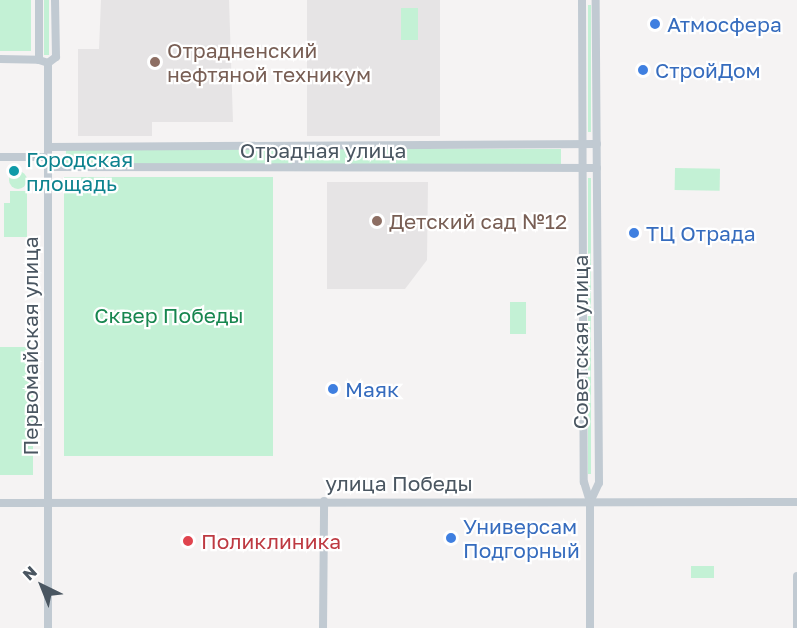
<!DOCTYPE html>
<html>
<head>
<meta charset="utf-8">
<style>
	body { margin:0 }
	#map { position:relative; width:797px; height:628px; overflow:hidden; background:#f5f3f3; font-family:"Golos Text",sans-serif }
	div>[style] { position:absolute }
	[style*='--x'] { left:calc(var(--x)*1px); top:calc(var(--y)*1px); width:calc(var(--w)*1px); rotate:calc(var(--a)*1deg) }
	.education>* { inset:0; background:#e6e4e5; transform-origin:0 0 }
	.green>* { inset:0; background:#c3f1d5; transform-origin:0 0 }
	.round { border-radius:50% }
	.minor>* { height:8px; margin:-4px; padding:0 4px; transform-origin:4px; border-radius:4px; background:#c1cad2 }
	.dots>* { width:16px; height:16px; translate:-50% -50%; box-sizing:border-box; border:3px solid #fff; border-radius:50% }
	span { translate:-50% -50%; white-space:nowrap; text-align:center; line-height:1.15; -webkit-text-stroke:4.5px #fff; paint-order:stroke }
	.shop-label { font-size:21px; color:#366cbe }
	.left { translate:0 -50%; text-align:left }
	.education-label { font-size:21px; color:#785e54 }
	.street-label { font-size:21px; color:#4a5661 }
	.culture-label { font-size:21px; color:#0d838f }
	.park-label { font-size:21px; color:#17864f }
	.health-label { font-size:21px; color:#be3a42 }
	.north { position:absolute; left:12px; top:556px; width:60px; height:60px; -webkit-text-stroke:4px #fff; paint-order:stroke; rotate:317deg; font-size:16px; font-weight:700; line-height:24px; text-align:center; color:#4a5661 }
	.north::after { content:''; display:block; margin:auto; width:21px; height:27px; background:#4a5661; clip-path:polygon(50% 0,100% 100%,50% 72%,0 100%) }
</style>
</head>
<body>
<div id="map">
	<div class="education">
		<div style="clip-path:polygon(101px 0,229px 0,233px 122px,152px 122px,152px 136px,78px 136px,78px 49px,99px 49px)"></div>
		<div style="left:307px;top:0;width:133px;height:136px"></div>
		<div style="clip-path:polygon(327px 182px,428px 182px,427px 260px,405px 289px,327px 289px)"></div>
	</div>
	<div class="green">
		<div style="left:0;top:0;width:31px;height:51px"></div>
		<div style="left:44px;top:0;width:5px;height:55px"></div>
		<div style="left:588px;top:5px;width:3px;height:127px"></div>
		<div style="left:401px;top:8px;width:17px;height:32px"></div>
		<div style="left:66px;top:149px;width:495px;height:15px"></div>
		<div style="left:675px;top:168px;width:45px;height:22px;rotate:1deg"></div>
		<div class="round" style="left:9px;top:171px;width:18px;height:18px"></div>
		<div style="left:64px;top:177px;width:209px;height:279px"></div>
		<div style="left:588px;top:178px;width:3px;height:296px"></div>
		<div style="clip-path:polygon(10px 191px,27px 191px,27px 237px,4px 237px,4px 203px,10px 203px)"></div>
		<div style="left:510px;top:302px;width:16px;height:32px"></div>
		<div style="left:0;top:347px;width:33px;height:128px"></div>
		<div style="left:691px;top:566px;width:23px;height:12px"></div>
	</div>
	<div class="minor">
		<div style="--x:39;--y:0;--w:60;--a:90"></div>
		<div style="--x:39;--y:60;--w:9;--a:18"></div>
		<div style="--x:582;--y:0;--w:482;--a:89.8"></div>
		<div style="--x:584;--y:482;--w:21;--a:73"></div>
		<div style="--x:590;--y:502;--w:126;--a:90"></div>
		<div style="--x:0;--y:59;--w:39;--a:1"></div>
		<div style="--x:48;--y:147;--w:549;--a:-0.31"></div>
		<div style="--x:0;--y:157;--w:48;--a:0"></div>
		<div style="--x:48;--y:167;--w:549;--a:0.1"></div>
		<div style="--x:296;--y:167;--w:21;--a:-90"></div>
		<div style="--x:590;--y:502;--w:21;--a:-65"></div>
		<div style="--x:599;--y:483;--w:483;--a:-90.4"></div>
		<div style="--x:0;--y:503;--w:797;--a:-0.07"></div>
		<div style="--x:48;--y:628;--w:565;--a:-90"></div>
		<div style="--x:48;--y:63;--w:10;--a:-37"></div>
		<div style="--x:56;--y:57;--w:57;--a:-91"></div>
		<div style="--x:323;--y:628;--w:127;--a:-89.5"></div>
		<div style="--x:797;--y:628;--w:52;--a:-90"></div>
	</div>
	<div class="dots">
		<div style="left:655px;top:24px;background:#3f7fe0"></div>
		<div style="left:155px;top:62px;background:#8d6e63"></div>
		<div style="left:643px;top:70px;background:#3f7fe0"></div>
		<div style="left:14px;top:171px;background:#0f9aa8"></div>
		<div style="left:377px;top:221px;background:#8d6e63"></div>
		<div style="left:634px;top:233px;background:#3f7fe0"></div>
		<div style="left:333px;top:389px;background:#3f7fe0"></div>
		<div style="left:451px;top:538px;background:#3f7fe0"></div>
		<div style="left:188px;top:541px;background:#e0444e"></div>
	</div>
	<div class="shop-label">
		<span class="left" style="left:667px;top:24px">Атмосфера</span>
		<span class="left" style="left:655px;top:70px">СтройДом</span>
		<span class="left" style="left:646px;top:233px">ТЦ Отрада</span>
		<span class="left" style="left:345px;top:389px">Маяк</span>
		<span class="left" style="left:463px;top:538px">Универсам<br>Подгорный</span>
	</div>
	<div class="education-label">
		<span class="left" style="left:167px;top:62px">Отрадненский<br>нефтяной техникум</span>
		<span class="left" style="left:389px;top:221px">Детский сад №12</span>
	</div>
	<div class="street-label">
		<span style="left:323px;top:150px">Отрадная улица</span>
		<span style="left:580px;top:342px;rotate:-90deg">Советская улица</span>
		<span style="left:30px;top:346px;rotate:-90deg">Первомайская улица</span>
		<span style="left:399px;top:483px">улица Победы</span>
	</div>
	<div class="culture-label">
		<span class="left" style="left:26px;top:171px">Городская<br>площадь</span>
	</div>
	<div class="park-label">
		<span style="left:169px;top:315px">Сквер Победы</span>
	</div>
	<div class="health-label">
		<span class="left" style="left:201px;top:541px">Поликлиника</span>
	</div>
	<div class="north">N</div>
</div>
</body>
</html>
